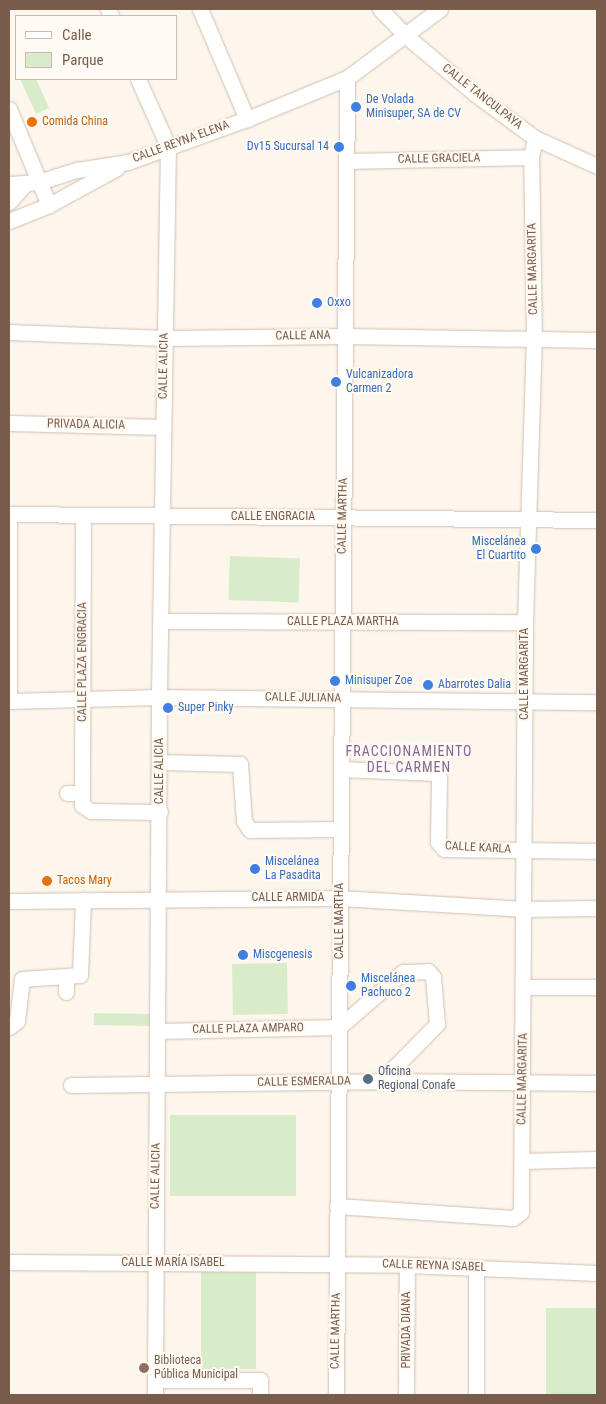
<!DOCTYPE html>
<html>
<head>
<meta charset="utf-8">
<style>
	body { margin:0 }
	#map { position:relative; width:606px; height:1404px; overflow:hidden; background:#fdf6ec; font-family:"Roboto Condensed",sans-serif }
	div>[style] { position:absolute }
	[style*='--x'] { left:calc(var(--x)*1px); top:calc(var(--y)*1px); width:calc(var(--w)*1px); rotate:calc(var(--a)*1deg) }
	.green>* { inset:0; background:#d8ecc9; transform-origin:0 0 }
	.roads { filter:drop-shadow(0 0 1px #d1beb0) drop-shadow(0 0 1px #d1beb0) }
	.minor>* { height:15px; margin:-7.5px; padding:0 7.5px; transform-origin:7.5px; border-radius:7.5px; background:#fff }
	.dots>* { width:14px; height:14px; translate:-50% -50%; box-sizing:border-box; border:2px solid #fffaf3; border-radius:50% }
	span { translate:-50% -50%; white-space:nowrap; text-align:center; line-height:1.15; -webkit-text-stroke:4px #fffaf3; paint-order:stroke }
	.street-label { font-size:12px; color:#7a5c4d }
	.shop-label { font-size:12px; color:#366cbe }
	.left { translate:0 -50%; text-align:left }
	.right { translate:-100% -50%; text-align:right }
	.food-label { font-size:12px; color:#c56008 }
	.service-label { font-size:12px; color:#4e5e75 }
	.education-label { font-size:12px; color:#785e54 }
	.neighbourhood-label { font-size:14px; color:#846695; letter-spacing:1px }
	.frame { position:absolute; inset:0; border:10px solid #7a5c4d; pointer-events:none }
	.legend { position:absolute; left:15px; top:15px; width:162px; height:65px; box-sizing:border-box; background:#fffaf3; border:1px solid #cabbb1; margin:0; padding:6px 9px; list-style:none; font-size:15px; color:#7a5c4d }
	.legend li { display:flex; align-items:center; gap:10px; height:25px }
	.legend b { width:25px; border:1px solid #cabbb1 }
</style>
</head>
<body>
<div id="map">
	<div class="green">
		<div style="clip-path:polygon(20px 79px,36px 79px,49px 108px,36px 114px)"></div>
		<div style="left:230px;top:556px;width:70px;height:44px;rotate:2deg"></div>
		<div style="left:287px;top:963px;width:51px;height:55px;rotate:89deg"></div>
		<div style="left:94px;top:1013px;width:56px;height:12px;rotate:1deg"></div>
		<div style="left:170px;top:1115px;width:126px;height:81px"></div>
		<div style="left:201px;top:1266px;width:55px;height:103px"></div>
		<div style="left:597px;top:1308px;width:87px;height:51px;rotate:90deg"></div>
	</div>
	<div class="roads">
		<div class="minor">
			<div style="--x:108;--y:9;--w:8;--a:67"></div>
			<div style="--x:200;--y:9;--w:120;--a:66.9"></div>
			<div style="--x:380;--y:9;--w:37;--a:46"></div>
			<div style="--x:406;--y:36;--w:90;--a:40"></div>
			<div style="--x:475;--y:94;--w:74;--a:36.3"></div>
			<div style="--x:535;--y:138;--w:68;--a:24.3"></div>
			<div style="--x:138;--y:79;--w:73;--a:65.9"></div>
			<div style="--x:168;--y:146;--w:551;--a:90.94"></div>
			<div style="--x:159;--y:697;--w:698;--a:90.33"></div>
			<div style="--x:9;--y:109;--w:104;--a:67.4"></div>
			<div style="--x:346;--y:161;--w:185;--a:-1.2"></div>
			<div style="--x:9;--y:184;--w:30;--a:-4"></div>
			<div style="--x:39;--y:182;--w:40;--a:-18"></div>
			<div style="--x:77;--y:170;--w:52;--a:-8.9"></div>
			<div style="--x:128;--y:162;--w:127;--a:-19.9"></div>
			<div style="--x:247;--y:119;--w:108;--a:-22.3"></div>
			<div style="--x:347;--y:78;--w:116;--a:-36.6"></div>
			<div style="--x:9;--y:202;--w:25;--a:-48"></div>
			<div style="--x:9;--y:221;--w:43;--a:-21.8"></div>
			<div style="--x:49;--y:205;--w:77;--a:-28.6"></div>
			<div style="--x:9;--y:332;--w:155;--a:2.2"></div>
			<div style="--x:164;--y:338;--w:181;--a:-0.6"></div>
			<div style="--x:345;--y:336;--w:252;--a:0.9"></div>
			<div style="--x:9;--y:423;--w:154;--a:1.5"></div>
			<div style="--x:9;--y:514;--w:588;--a:0.58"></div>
			<div style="--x:9;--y:514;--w:187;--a:90"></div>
			<div style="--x:83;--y:515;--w:290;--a:90.2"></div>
			<div style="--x:82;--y:805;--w:11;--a:34"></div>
			<div style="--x:91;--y:811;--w:69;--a:0.8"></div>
			<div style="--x:161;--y:621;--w:364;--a:0.2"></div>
			<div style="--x:9;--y:701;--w:150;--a:-1.5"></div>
			<div style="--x:159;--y:697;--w:438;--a:0.7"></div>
			<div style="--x:161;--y:762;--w:79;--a:1.5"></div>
			<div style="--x:240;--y:764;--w:57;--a:86"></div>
			<div style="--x:244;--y:821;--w:11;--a:56"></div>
			<div style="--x:250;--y:830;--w:91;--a:-0.6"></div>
			<div style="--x:341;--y:769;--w:95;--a:2.4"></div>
			<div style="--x:436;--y:773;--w:6;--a:59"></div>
			<div style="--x:439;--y:778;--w:64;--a:90.9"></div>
			<div style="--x:438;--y:842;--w:9;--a:49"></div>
			<div style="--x:444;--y:849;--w:153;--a:0.7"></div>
			<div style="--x:67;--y:793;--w:15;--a:0"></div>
			<div style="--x:9;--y:901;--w:331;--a:-0.5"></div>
			<div style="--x:340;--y:898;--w:185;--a:3.4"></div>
			<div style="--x:525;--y:909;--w:72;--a:-0.8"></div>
			<div style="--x:524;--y:987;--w:73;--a:0"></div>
			<div style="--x:66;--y:992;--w:15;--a:-90"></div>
			<div style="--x:9;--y:1027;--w:10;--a:-37"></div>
			<div style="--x:17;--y:1021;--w:42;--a:-83.2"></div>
			<div style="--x:22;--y:979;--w:58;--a:-3.9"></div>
			<div style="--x:80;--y:975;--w:75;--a:-87.7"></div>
			<div style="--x:158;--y:1031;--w:181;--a:-1.3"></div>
			<div style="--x:339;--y:1027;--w:84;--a:-40.7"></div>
			<div style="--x:403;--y:972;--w:25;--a:-2"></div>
			<div style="--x:428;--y:971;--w:8;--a:50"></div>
			<div style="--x:433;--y:977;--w:47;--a:85.1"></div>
			<div style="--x:437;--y:1024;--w:80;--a:134.5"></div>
			<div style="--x:71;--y:1085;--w:310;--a:-0.7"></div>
			<div style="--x:381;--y:1081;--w:216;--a:0.5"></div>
			<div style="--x:522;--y:1161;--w:75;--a:-1.5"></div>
			<div style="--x:337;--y:1206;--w:176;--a:3.9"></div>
			<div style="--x:513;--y:1218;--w:10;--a:-37"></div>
			<div style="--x:521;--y:1212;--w:590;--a:-89.61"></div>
			<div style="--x:525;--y:622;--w:283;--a:-88.2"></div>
			<div style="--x:534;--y:339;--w:182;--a:-90.9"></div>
			<div style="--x:531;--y:157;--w:19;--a:-78"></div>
			<div style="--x:9;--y:1262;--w:398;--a:0.4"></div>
			<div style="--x:407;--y:1265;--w:190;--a:2.4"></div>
			<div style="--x:476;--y:1268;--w:127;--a:90"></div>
			<div style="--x:155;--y:1380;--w:105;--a:0"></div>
			<div style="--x:260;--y:1380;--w:15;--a:90"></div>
			<div style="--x:336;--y:1395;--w:1317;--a:-89.52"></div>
			<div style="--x:406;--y:1395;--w:130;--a:-89.6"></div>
		</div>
	</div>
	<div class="dots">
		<div style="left:356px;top:107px;background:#3f7fe0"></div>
		<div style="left:32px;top:122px;background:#e8710a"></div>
		<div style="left:339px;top:147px;background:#3f7fe0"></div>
		<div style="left:317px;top:303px;background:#3f7fe0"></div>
		<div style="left:336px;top:382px;background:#3f7fe0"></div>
		<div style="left:536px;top:549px;background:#3f7fe0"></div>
		<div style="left:335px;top:681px;background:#3f7fe0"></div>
		<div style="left:428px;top:685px;background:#3f7fe0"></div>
		<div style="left:168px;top:708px;background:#3f7fe0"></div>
		<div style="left:255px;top:869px;background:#3f7fe0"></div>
		<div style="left:47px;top:881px;background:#e8710a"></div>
		<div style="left:243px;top:955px;background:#3f7fe0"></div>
		<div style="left:351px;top:986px;background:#3f7fe0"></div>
		<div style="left:368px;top:1079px;background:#5c6f8a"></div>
		<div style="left:144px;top:1368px;background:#8d6e63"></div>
	</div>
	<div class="street-label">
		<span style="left:482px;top:97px;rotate:38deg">CALLE TANCULPAYA</span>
		<span style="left:181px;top:142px;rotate:-20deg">CALLE REYNA ELENA</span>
		<span style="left:439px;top:159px;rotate:-1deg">CALLE GRACIELA</span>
		<span style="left:533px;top:269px;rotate:-91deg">CALLE MARGARITA</span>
		<span style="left:303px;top:336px;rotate:-1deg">CALLE ANA</span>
		<span style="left:164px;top:366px;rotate:-89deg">CALLE ALICIA</span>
		<span style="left:86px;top:425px;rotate:1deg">PRIVADA ALICIA</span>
		<span style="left:343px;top:516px;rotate:-89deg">CALLE MARTHA</span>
		<span style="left:273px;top:517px">CALLE ENGRACIA</span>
		<span style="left:343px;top:622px">CALLE PLAZA MARTHA</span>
		<span style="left:83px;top:662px;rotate:-90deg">CALLE PLAZA ENGRACIA</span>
		<span style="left:525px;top:674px;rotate:-90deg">CALLE MARGARITA</span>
		<span style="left:303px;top:698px;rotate:1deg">CALLE JULIANA</span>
		<span style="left:160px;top:771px;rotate:-90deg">CALLE ALICIA</span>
		<span style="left:478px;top:848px;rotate:3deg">CALLE KARLA</span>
		<span style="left:288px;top:898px">CALLE ARMIDA</span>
		<span style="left:340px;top:921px;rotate:-90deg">CALLE MARTHA</span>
		<span style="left:248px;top:1029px;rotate:-1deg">CALLE PLAZA AMPARO</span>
		<span style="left:523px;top:1079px;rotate:-89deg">CALLE MARGARITA</span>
		<span style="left:304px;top:1082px;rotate:-1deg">CALLE ESMERALDA</span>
		<span style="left:156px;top:1176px;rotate:-89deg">CALLE ALICIA</span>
		<span style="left:173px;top:1263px">CALLE MARÍA ISABEL</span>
		<span style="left:434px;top:1266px;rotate:2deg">CALLE REYNA ISABEL</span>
		<span style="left:407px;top:1330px;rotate:-90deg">PRIVADA DIANA</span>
		<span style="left:336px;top:1331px;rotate:-89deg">CALLE MARTHA</span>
	</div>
	<div class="shop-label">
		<span class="left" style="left:366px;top:107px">De Volada<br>Minisuper, SA de CV</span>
		<span class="right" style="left:329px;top:147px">Dv15 Sucursal 14</span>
		<span class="left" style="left:327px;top:303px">Oxxo</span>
		<span class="left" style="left:346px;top:382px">Vulcanizadora<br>Carmen 2</span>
		<span class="right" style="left:526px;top:549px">Miscelánea<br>El Cuartito</span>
		<span class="left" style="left:345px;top:681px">Minisuper Zoe</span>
		<span class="left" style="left:438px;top:685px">Abarrotes Dalia</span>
		<span class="left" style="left:178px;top:708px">Super Pinky</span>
		<span class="left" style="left:265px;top:869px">Miscelánea<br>La Pasadita</span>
		<span class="left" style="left:253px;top:955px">Miscgenesis</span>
		<span class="left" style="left:361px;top:986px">Miscelánea<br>Pachuco 2</span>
	</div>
	<div class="food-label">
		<span class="left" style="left:42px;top:122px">Comida China</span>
		<span class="left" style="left:57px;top:881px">Tacos Mary</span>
	</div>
	<div class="service-label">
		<span class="left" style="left:378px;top:1079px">Oficina<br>Regional Conafe</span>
	</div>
	<div class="education-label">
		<span class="left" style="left:154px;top:1368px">Biblioteca<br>Pública Municipal</span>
	</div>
	<div class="neighbourhood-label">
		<span style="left:409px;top:759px">FRACCIONAMIENTO<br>DEL CARMEN</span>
	</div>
	<div class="frame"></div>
	<ul class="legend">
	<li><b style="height:6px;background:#fff"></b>Calle</li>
	<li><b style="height:14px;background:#d8ecc9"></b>Parque</li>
	</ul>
</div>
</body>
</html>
